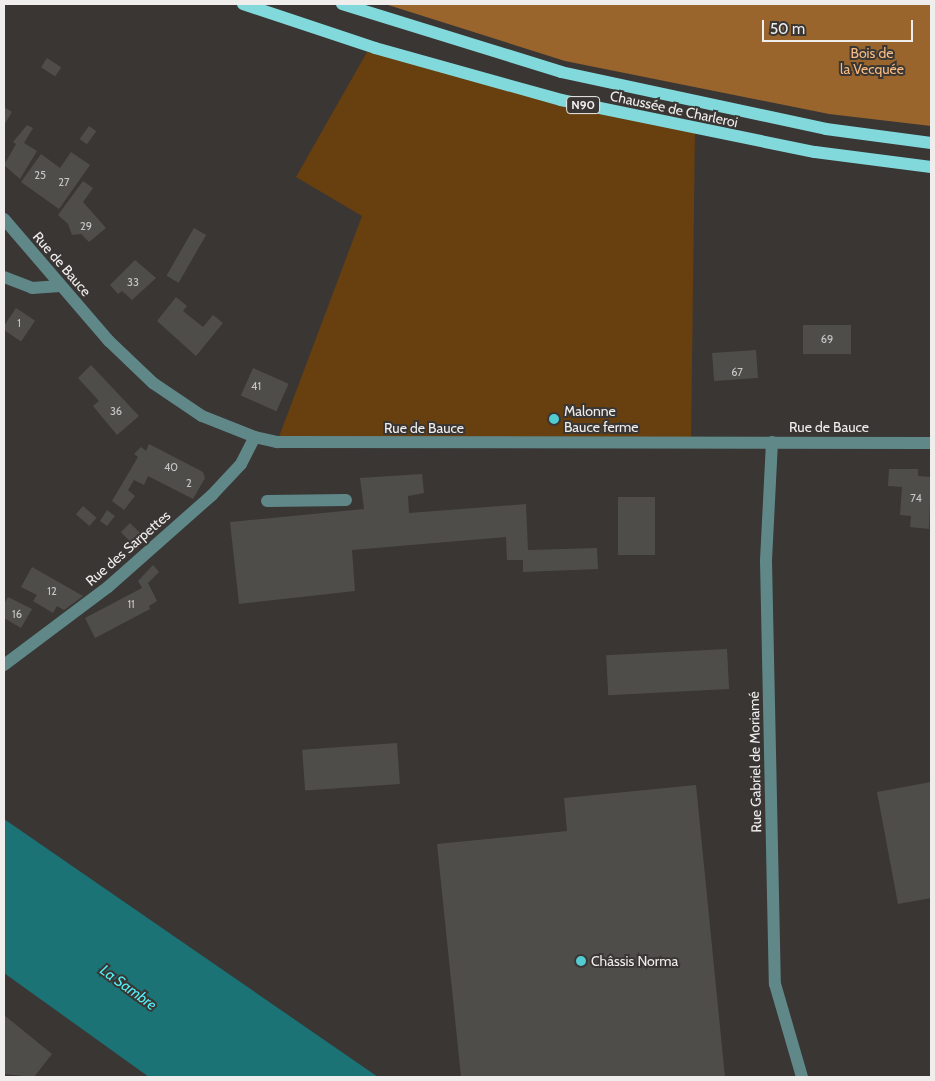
<!DOCTYPE html>
<html>
<head>
<meta charset="utf-8">
<style>
	body { margin:0 }
	#map { position:relative; width:935px; height:1081px; overflow:hidden; background:#393634; font-family:Cabin,sans-serif }
	div>[style] { position:absolute }
	[style*='--x'] { left:calc(var(--x)*1px); top:calc(var(--y)*1px); width:calc(var(--w)*1px); rotate:calc(var(--a)*1deg) }
	.green>* { inset:0; background:#683f0f }
	.forest>* { inset:0; background:#99652c }
	.water>* { inset:0; background:#1b7376 }
	.building>* { inset:0; background:#4f4d4a; transform-origin:0 0 }
	.minor>* { height:12px; margin:-6px; padding:0 6px; transform-origin:6px; border-radius:6px; background:#608889 }
	.major>* { height:12px; margin:-6px; padding:0 6px; transform-origin:6px; border-radius:6px; background:#82d9dc }
	.dots>* { width:14px; height:14px; translate:-50% -50%; box-sizing:border-box; border:2px solid #393634; border-radius:50% }
	span { translate:-50% -50%; white-space:nowrap; text-align:center; line-height:1.15; -webkit-text-stroke:4px #393634; paint-order:stroke }
	.number-label { font-size:11px; color:#c7c6c4 }
	.number-label span { -webkit-text-stroke-width:0 }
	.shield-label span { padding:1px 4px; background:#393634; border:1px solid; border-radius:4px; -webkit-text-stroke-width:0 }
	.shield-label { font-size:12px; color:#efeeed; font-weight:700 }
	.park-label { font-size:14px; color:#f7bb80 }
	.street-label { font-size:14px; color:#efeeed }
	.poi-label { font-size:14px; color:#efeeed }
	.left { translate:0 -50%; text-align:left }
	.water-label { font-size:15px; color:#52eff4; font-style:italic }
	.frame { position:absolute; inset:0; border:5px solid #efeeed; pointer-events:none }
	.scale { position:absolute; left:762px; top:20px; width:151px; height:22px; box-sizing:border-box; border:2px solid #efeeed; border-top:0; padding-left:6px; font-size:15px; line-height:18px; white-space:nowrap; color:#efeeed; -webkit-text-stroke:4px #393634; paint-order:stroke }
</style>
</head>
<body>
<div id="map">
	<div class="green">
		<div style="clip-path:polygon(367px 52px,695px 129px,691px 443px,277px 442px,362px 216px,296px 177px)"></div>
	</div>
	<div class="forest">
		<div style="clip-path:polygon(385px 4px,931px 4px,931px 126px,829px 114px,565px 61px)"></div>
	</div>
	<div class="water">
		<div style="clip-path:polygon(4px 819px,378px 1077px,149px 1077px,4px 973px)"></div>
	</div>
	<div class="building">
		<div style="left:47px;top:58px;width:17px;height:11px;rotate:33deg"></div>
		<div style="clip-path:polygon(4px 107px,12px 112px,4px 125px)"></div>
		<div style="clip-path:polygon(27px 125px,33px 128px,24px 143px,37px 151px,20px 179px,4px 165px,16px 144px,13px 142px)"></div>
		<div style="left:89px;top:126px;width:9px;height:16px;rotate:36deg"></div>
		<div style="clip-path:polygon(71px 152px,90px 165px,59px 209px,21px 182px,41px 154px,60px 168px)"></div>
		<div style="clip-path:polygon(83px 181px,93px 188px,83px 202px,106px 228px,89px 242px,81px 234px,72px 235px,68px 224px,58px 215px)"></div>
		<div style="left:194px;top:228px;width:14px;height:55px;rotate:30deg"></div>
		<div style="clip-path:polygon(135px 260px,156px 278px,132px 300px,122px 291px,118px 294px,110px 285px)"></div>
		<div style="clip-path:polygon(176px 297px,187px 306px,183px 311px,203px 327px,213px 315px,223px 323px,196px 356px,157px 321px)"></div>
		<div style="left:16px;top:308px;width:23px;height:25px;rotate:34deg"></div>
		<div style="left:803px;top:325px;width:48px;height:29px"></div>
		<div style="left:756px;top:350px;width:28px;height:44px;rotate:86deg"></div>
		<div style="clip-path:polygon(91px 365px,139px 416px,117px 435px,93px 406px,99px 401px,78px 378px)"></div>
		<div style="left:253px;top:368px;width:39px;height:30px;rotate:24deg"></div>
		<div style="clip-path:polygon(149px 444px,203px 472px,205px 478px,193px 499px,148px 476px,144px 485px,134px 480px,128px 490px,135px 496px,124px 510px,112px 501px,138px 457px,134px 454px,141px 447px,146px 451px)"></div>
		<div style="clip-path:polygon(889px 469px,918px 469px,918px 476px,931px 477px,929px 529px,910px 527px,911px 516px,900px 515px,902px 487px,888px 486px)"></div>
		<div style="clip-path:polygon(422px 474px,424px 493px,408px 496px,409px 513px,526px 504px,528px 550px,597px 548px,598px 569px,523px 572px,523px 560px,507px 560px,506px 537px,352px 550px,355px 591px,239px 604px,230px 522px,364px 509px,360px 478px)"></div>
		<div style="left:655px;top:497px;width:58px;height:37px;rotate:90deg"></div>
		<div style="left:83px;top:506px;width:18px;height:11px;rotate:41deg"></div>
		<div style="clip-path:polygon(107px 510px,115px 516px,107px 526px,100px 521px)"></div>
		<div style="left:130px;top:523px;width:21px;height:13px;rotate:45deg"></div>
		<div style="clip-path:polygon(153px 565px,159px 572px,148px 583px,157px 601px,149px 606px,150px 609px,95px 638px,85px 618px,142px 588px,138px 581px)"></div>
		<div style="clip-path:polygon(32px 567px,83px 596px,64px 610px,57px 606px,53px 613px,33px 601px,37px 595px,21px 587px)"></div>
		<div style="clip-path:polygon(8px 597px,32px 609px,21px 628px,4px 618px,4px 604px)"></div>
		<div style="left:727px;top:649px;width:40px;height:121px;rotate:87deg"></div>
		<div style="left:397px;top:743px;width:41px;height:95px;rotate:86deg"></div>
		<div style="clip-path:polygon(931px 782px,931px 898px,898px 904px,877px 792px)"></div>
		<div style="clip-path:polygon(696px 785px,725px 1077px,461px 1077px,437px 844px,567px 831px,564px 798px)"></div>
		<div style="clip-path:polygon(4px 1015px,52px 1054px,34px 1077px,4px 1074px)"></div>
	</div>
	<div class="minor">
		<div style="--x:4;--y:219;--w:161;--a:49.3"></div>
		<div style="--x:109;--y:341;--w:61;--a:43.7"></div>
		<div style="--x:153;--y:383;--w:59;--a:34"></div>
		<div style="--x:202;--y:416;--w:57;--a:21.6"></div>
		<div style="--x:255;--y:437;--w:23;--a:13"></div>
		<div style="--x:277;--y:442;--w:654;--a:0.09"></div>
		<div style="--x:4;--y:277;--w:30;--a:21"></div>
		<div style="--x:32;--y:288;--w:28;--a:-4"></div>
		<div style="--x:772;--y:442;--w:119;--a:92.9"></div>
		<div style="--x:766;--y:561;--w:423;--a:88.8"></div>
		<div style="--x:775;--y:984;--w:97;--a:73.8"></div>
		<div style="--x:267;--y:501;--w:79;--a:-0.7"></div>
		<div style="--x:4;--y:665;--w:130;--a:-36.9"></div>
		<div style="--x:108;--y:587;--w:139;--a:-41.5"></div>
		<div style="--x:212;--y:495;--w:42;--a:-46.9"></div>
		<div style="--x:241;--y:464;--w:30;--a:-63"></div>
	</div>
	<div class="major">
		<div style="--x:243;--y:4;--w:139;--a:18.4"></div>
		<div style="--x:375;--y:48;--w:193;--a:15.6"></div>
		<div style="--x:561;--y:100;--w:259;--a:11.6"></div>
		<div style="--x:815;--y:152;--w:117;--a:7.4"></div>
		<div style="--x:342;--y:4;--w:229;--a:17.2"></div>
		<div style="--x:561;--y:72;--w:271;--a:12.1"></div>
		<div style="--x:826;--y:129;--w:106;--a:7.6"></div>
	</div>
	<div class="dots">
		<div style="left:554px;top:419px;background:#52ccd0"></div>
		<div style="left:581px;top:961px;background:#52ccd0"></div>
	</div>
	<div class="number-label">
		<span style="left:40px;top:175px">25</span>
		<span style="left:64px;top:182px">27</span>
		<span style="left:86px;top:226px">29</span>
		<span style="left:133px;top:282px">33</span>
		<span style="left:19px;top:323px">1</span>
		<span style="left:827px;top:339px">69</span>
		<span style="left:737px;top:372px">67</span>
		<span style="left:256px;top:386px">41</span>
		<span style="left:116px;top:411px">36</span>
		<span style="left:171px;top:467px">40</span>
		<span style="left:189px;top:483px">2</span>
		<span style="left:916px;top:498px">74</span>
		<span style="left:52px;top:591px">12</span>
		<span style="left:131px;top:604px">11</span>
		<span style="left:17px;top:614px">16</span>
	</div>
	<div class="shield-label">
		<span style="left:583px;top:105px">N90</span>
	</div>
	<div class="park-label">
		<span style="left:872px;top:61px">Bois de<br>la Vecquée</span>
	</div>
	<div class="street-label">
		<span style="left:674px;top:109px;rotate:12deg">Chaussée de Charleroi</span>
		<span style="left:62px;top:264px;rotate:49deg">Rue de Bauce</span>
		<span style="left:829px;top:427px">Rue de Bauce</span>
		<span style="left:424px;top:428px">Rue de Bauce</span>
		<span style="left:128px;top:548px;rotate:-41deg">Rue des Sarpettes</span>
		<span style="left:755px;top:762px;rotate:-91deg">Rue Gabriel de Moriamé</span>
	</div>
	<div class="poi-label">
		<span class="left" style="left:564px;top:419px">Malonne<br>Bauce ferme</span>
		<span class="left" style="left:591px;top:961px">Châssis Norma</span>
	</div>
	<div class="water-label">
		<span style="left:128px;top:988px;rotate:36deg">La Sambre</span>
	</div>
	<div class="frame"></div>
	<div class="scale">50 m</div>
</div>
</body>
</html>
